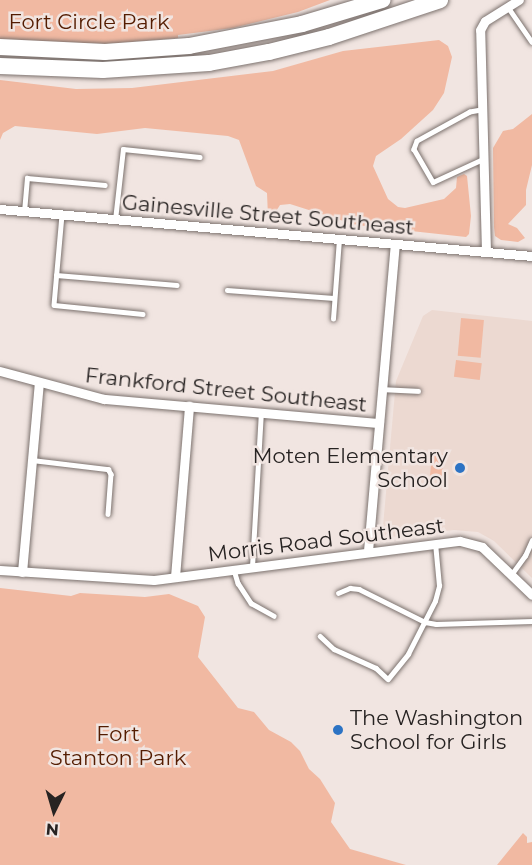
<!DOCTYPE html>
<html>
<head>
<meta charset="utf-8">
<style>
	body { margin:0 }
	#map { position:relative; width:532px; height:865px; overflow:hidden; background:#f1e5e1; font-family:Montserrat,sans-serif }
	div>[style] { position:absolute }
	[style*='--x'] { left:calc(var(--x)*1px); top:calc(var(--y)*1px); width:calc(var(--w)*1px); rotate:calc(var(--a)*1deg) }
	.built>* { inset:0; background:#ecd9d1 }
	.green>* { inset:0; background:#f1b9a2; transform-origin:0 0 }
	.roads { filter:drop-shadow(0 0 2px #7c726e) drop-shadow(0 0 2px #7c726e) }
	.service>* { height:4.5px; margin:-2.25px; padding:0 2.25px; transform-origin:2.25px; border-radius:2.25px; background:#fff }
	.minor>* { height:9px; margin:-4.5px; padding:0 4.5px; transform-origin:4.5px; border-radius:4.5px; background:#fff }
	.trunk>* { height:16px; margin:-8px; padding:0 8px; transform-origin:8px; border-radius:8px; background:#fff }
	.dots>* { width:16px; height:16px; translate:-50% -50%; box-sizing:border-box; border:3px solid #f1e5e1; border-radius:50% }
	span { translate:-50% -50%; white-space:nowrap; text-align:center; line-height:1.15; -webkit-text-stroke:5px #f1e5e1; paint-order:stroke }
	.park-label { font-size:21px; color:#541c01 }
	.street-label { font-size:21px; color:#272322 }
	.poi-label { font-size:21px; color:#272322 }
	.right { translate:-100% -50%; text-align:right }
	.left { translate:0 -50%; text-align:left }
	.north { position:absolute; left:24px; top:781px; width:60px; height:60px; -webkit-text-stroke:4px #f1e5e1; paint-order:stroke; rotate:185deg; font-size:16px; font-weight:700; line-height:24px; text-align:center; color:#272322 }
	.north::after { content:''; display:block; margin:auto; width:21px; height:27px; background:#272322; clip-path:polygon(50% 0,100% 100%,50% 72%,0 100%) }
</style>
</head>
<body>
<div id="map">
	<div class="built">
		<div style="clip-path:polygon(432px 310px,532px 321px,532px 578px,494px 541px,478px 532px,454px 530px,382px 538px,396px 381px,423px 316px)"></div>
	</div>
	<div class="green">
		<div style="clip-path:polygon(0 0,330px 0,298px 12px,233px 28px,178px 35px,178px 38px,107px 44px,0 40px)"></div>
		<div style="clip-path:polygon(439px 40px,448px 46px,452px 57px,444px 93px,433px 110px,401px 139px,376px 156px,373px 166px,388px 199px,398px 207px,405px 208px,444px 199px,456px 188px,457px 177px,464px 174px,467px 176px,471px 216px,469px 234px,466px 237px,356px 225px,290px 204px,280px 205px,273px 216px,268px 217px,267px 193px,256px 186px,239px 140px,228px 136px,145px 128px,97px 134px,15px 126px,3px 133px,0 140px,0 80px,76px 89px,132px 88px,273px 71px,343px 51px)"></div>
		<div style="clip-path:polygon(532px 114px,532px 165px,526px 190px,526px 205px,508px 224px,517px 228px,525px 238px,518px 242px,501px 240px,495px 236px,494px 227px,493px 148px,503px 131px,513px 129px)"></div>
		<div style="left:461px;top:318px;width:23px;height:38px;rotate:5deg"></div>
		<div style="left:456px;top:360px;width:26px;height:17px;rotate:7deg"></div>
		<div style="left:432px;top:453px;width:12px;height:24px;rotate:5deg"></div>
		<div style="clip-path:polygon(0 588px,71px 596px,80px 593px,145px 597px,169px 594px,198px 606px,205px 617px,198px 657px,238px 708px,254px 712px,269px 730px,291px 742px,300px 751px,309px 769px,320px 779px,335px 803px,331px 822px,350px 849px,406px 865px,0 865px)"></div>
		<div style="clip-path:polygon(523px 833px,527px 837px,527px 843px,532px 842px,532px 865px,497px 865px)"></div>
	</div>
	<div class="roads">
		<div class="service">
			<div style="--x:508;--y:7;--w:42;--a:55.6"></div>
			<div style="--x:481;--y:110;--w:11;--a:170"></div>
			<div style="--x:470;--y:112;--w:60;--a:151.3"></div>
			<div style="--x:417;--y:141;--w:9;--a:111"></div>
			<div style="--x:414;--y:149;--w:38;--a:60"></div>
			<div style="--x:433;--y:182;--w:55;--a:-24.7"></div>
			<div style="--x:24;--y:212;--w:34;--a:-85"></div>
			<div style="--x:27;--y:178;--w:78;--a:5.1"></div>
			<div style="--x:62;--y:215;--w:90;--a:95.1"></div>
			<div style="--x:54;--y:305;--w:89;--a:5.8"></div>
			<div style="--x:115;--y:220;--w:71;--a:-83.6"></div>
			<div style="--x:123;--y:149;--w:77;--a:5.9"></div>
			<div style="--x:56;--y:275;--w:121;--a:4.7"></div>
			<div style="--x:227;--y:290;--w:107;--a:4.3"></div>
			<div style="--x:333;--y:319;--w:80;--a:-85.7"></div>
			<div style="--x:382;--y:389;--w:36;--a:3"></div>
			<div style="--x:32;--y:460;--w:77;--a:6.8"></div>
			<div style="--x:108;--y:469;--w:6;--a:59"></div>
			<div style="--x:111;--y:474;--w:40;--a:94.3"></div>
			<div style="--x:252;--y:567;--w:154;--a:-86.7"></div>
			<div style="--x:234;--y:570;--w:14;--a:73"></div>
			<div style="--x:238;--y:583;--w:24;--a:57"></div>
			<div style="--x:251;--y:603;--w:26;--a:29"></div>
			<div style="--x:511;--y:575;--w:24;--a:-54"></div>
			<div style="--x:525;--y:556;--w:17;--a:-66"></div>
			<div style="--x:338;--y:593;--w:13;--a:-23"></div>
			<div style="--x:350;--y:588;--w:9;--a:6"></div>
			<div style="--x:359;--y:589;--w:74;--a:26.6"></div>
			<div style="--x:425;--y:622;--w:11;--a:10"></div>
			<div style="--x:436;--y:624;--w:96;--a:-1.8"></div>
			<div style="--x:320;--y:636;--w:19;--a:43"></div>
			<div style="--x:334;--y:649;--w:46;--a:24.3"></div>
			<div style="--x:376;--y:668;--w:16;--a:43"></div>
			<div style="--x:388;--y:679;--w:32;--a:-51"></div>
			<div style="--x:408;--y:654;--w:59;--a:-63"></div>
			<div style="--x:435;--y:601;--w:16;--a:-75"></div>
			<div style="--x:439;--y:586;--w:43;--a:-95.3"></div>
		</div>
		<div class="minor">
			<div style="--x:0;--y:209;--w:534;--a:5.05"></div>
			<div style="--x:486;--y:252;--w:222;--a:-91.5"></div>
			<div style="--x:480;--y:30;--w:10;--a:-61"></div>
			<div style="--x:485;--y:21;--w:40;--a:-32"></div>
			<div style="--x:0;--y:371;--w:108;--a:15.1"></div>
			<div style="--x:104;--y:399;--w:276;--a:5"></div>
			<div style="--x:368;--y:551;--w:308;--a:-85"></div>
			<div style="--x:0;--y:570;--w:154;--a:3.7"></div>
			<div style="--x:154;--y:580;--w:308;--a:-7.3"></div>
			<div style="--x:460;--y:541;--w:23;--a:15"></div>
			<div style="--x:482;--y:547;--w:69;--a:43.8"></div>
			<div style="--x:22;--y:572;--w:190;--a:-84.9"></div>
			<div style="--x:175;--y:577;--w:172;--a:-85.3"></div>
		</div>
		<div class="trunk">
			<div style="--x:0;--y:47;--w:105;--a:2.7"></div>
			<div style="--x:105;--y:52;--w:84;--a:-4.1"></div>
			<div style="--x:189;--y:46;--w:115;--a:-11"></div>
			<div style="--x:302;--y:24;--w:84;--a:-16.7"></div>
			<div style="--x:0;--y:66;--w:103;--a:2.2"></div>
			<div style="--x:103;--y:70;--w:106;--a:-3.8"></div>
			<div style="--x:209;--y:63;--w:61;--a:-10.4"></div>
			<div style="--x:269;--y:52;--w:62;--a:-14"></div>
			<div style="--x:329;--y:37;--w:117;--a:-18.4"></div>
		</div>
	</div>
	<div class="dots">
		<div style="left:460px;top:468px;background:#2c73c4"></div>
		<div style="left:338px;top:730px;background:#2c73c4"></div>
	</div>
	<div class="park-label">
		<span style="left:89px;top:22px">Fort Circle Park</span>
		<span style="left:118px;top:746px">Fort<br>Stanton Park</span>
	</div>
	<div class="street-label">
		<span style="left:268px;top:215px;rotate:5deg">Gainesville Street Southeast</span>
		<span style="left:226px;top:390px;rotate:6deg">Frankford Street Southeast</span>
		<span style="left:326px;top:540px;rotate:-7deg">Morris Road Southeast</span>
	</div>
	<div class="poi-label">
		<span class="right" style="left:448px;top:468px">Moten Elementary<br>School</span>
		<span class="left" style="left:350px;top:730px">The Washington<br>School for Girls</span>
	</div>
	<div class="north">N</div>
</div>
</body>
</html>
